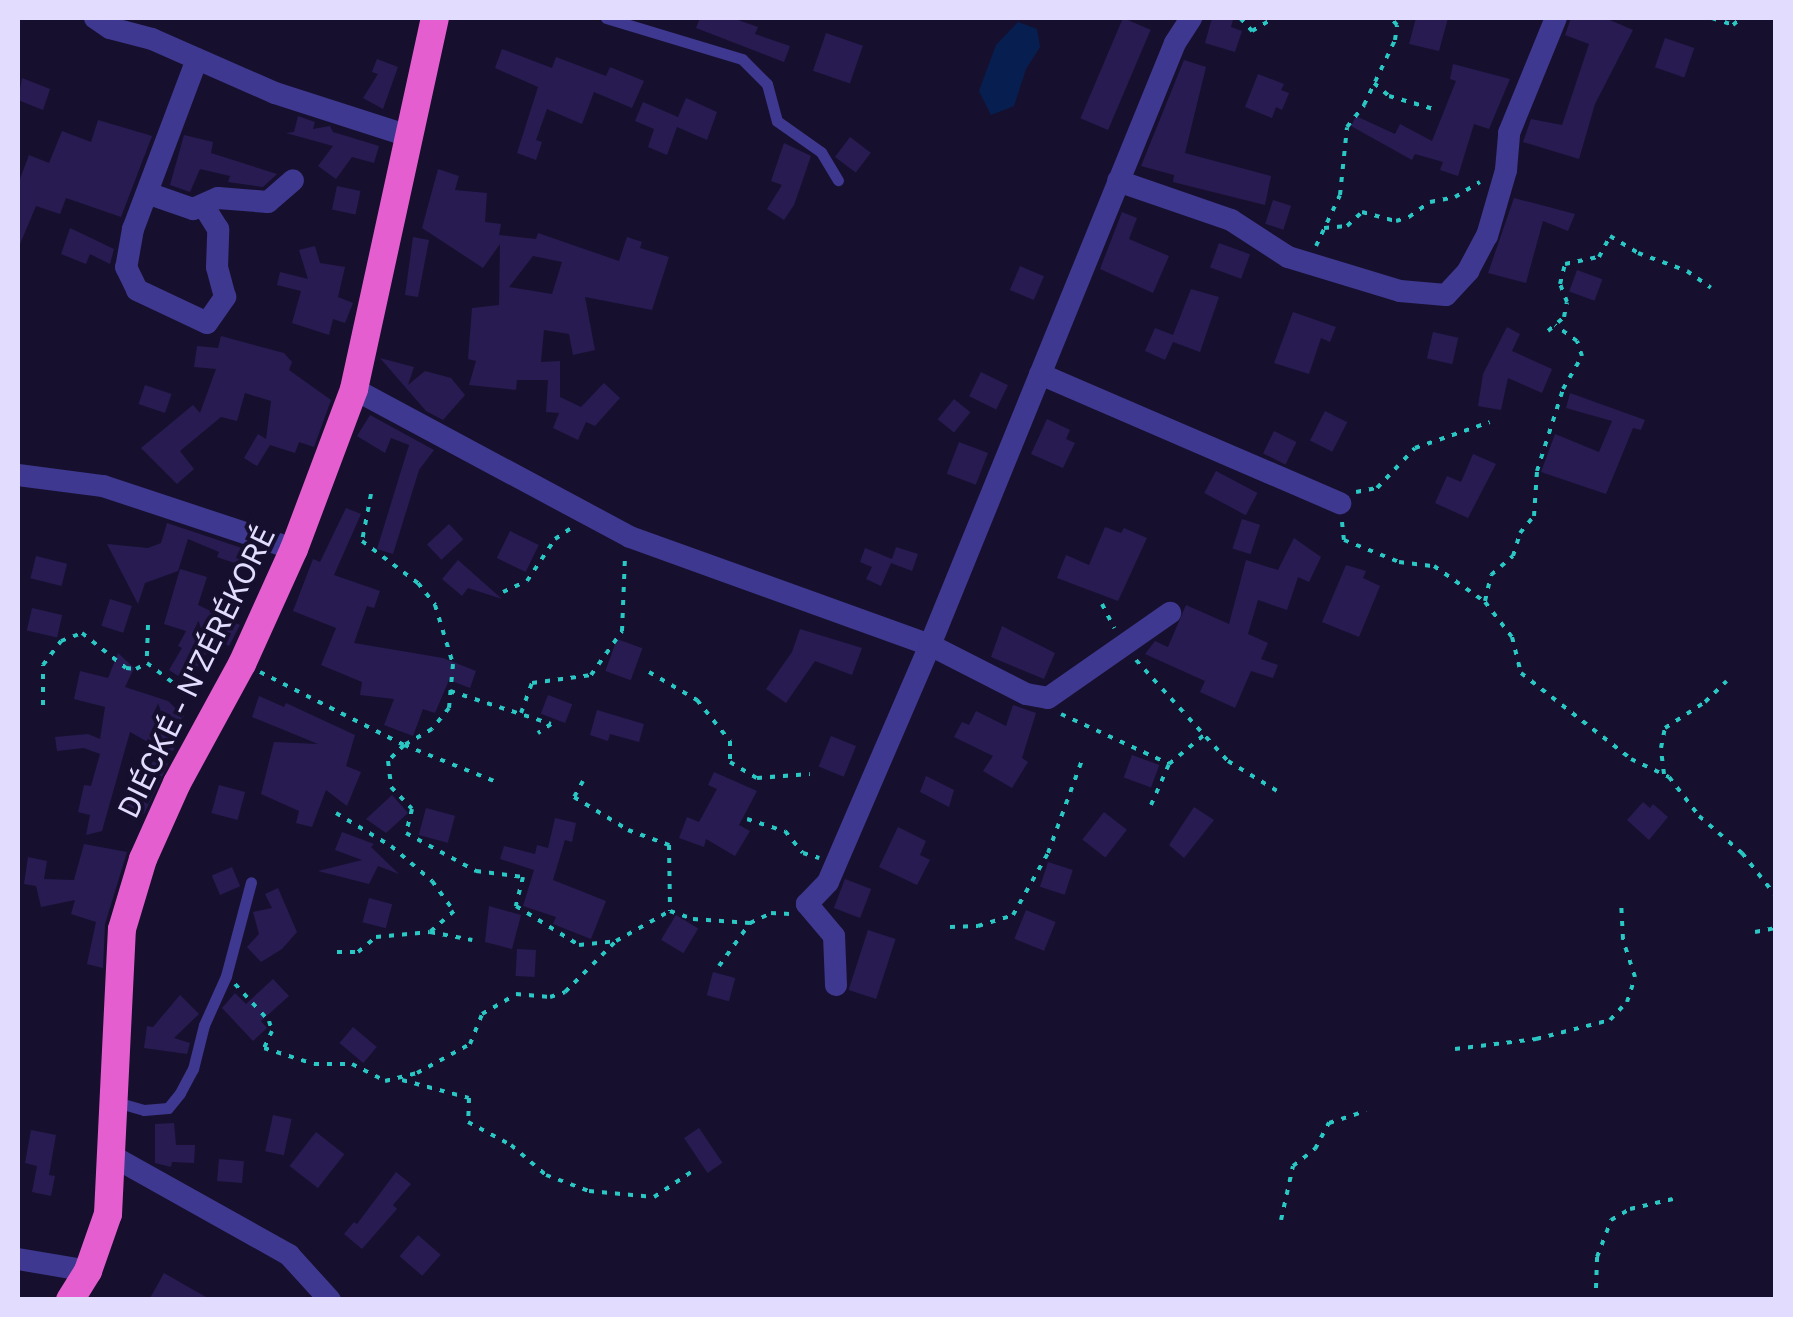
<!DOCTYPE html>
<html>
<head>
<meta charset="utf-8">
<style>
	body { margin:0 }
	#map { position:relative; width:1793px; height:1317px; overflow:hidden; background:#16102e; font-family:"Golos Text",sans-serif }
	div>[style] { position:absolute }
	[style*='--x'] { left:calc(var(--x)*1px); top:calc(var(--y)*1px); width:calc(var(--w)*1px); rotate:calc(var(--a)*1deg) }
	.water>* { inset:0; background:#071f50 }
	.building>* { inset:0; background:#281b51; transform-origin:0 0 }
	.path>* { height:4px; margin-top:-2px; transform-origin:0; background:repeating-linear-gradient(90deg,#29c8c4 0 5px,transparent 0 13px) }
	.service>* { height:11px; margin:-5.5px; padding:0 5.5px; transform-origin:5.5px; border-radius:5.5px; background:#3f3890 }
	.minor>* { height:22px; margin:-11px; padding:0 11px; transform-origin:11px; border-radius:11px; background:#3f3890 }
	.trunk>* { height:28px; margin:-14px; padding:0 14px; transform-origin:14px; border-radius:14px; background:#e55ed0 }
	span { translate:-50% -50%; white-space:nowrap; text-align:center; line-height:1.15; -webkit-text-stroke:8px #16102e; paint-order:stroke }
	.street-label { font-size:30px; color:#e2ddff }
	.frame { position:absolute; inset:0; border:20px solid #e2ddff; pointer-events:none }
</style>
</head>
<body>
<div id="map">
	<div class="water">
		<div style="clip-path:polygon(1018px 22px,1037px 29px,1040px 47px,1026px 69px,1014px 106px,991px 115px,979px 91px,996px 45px)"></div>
	</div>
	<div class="building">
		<div style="clip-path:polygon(700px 18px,732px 18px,758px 27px,755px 34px,790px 46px,784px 62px,696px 28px)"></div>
		<div style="left:1123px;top:18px;width:30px;height:109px;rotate:23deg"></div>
		<div style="clip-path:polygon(1212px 18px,1233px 20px,1231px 27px,1242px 31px,1235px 52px,1205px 43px)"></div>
		<div style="clip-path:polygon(1416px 18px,1448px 18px,1439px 51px,1409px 44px)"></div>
		<div style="clip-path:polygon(1571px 18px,1605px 18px,1633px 30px,1595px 104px,1579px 159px,1523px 142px,1531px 119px,1562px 125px,1589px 44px,1565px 35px)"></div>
		<div style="left:826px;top:33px;width:39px;height:40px;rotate:19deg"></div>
		<div style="left:1665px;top:38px;width:31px;height:31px;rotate:19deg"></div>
		<div style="clip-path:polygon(502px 49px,552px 68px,556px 57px,606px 76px,610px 67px,644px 81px,632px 108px,594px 92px,582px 124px,547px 109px,536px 140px,542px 142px,536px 160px,517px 153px,538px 87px,495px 68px)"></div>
		<div style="clip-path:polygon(377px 59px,398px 67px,383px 109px,363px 98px,378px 74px,372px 72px)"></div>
		<div style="clip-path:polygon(1184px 60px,1206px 67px,1185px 153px,1271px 176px,1265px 205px,1173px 182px,1174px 175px,1141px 166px)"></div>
		<div style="clip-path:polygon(1453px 64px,1510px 79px,1489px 129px,1474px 124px,1458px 176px,1440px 170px,1443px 162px,1415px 154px,1412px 160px,1351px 126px,1356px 116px,1395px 134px,1400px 124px,1432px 141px,1456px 81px,1450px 79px)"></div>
		<div style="clip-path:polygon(1258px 74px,1284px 84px,1281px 90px,1289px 93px,1282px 110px,1276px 107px,1272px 118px,1245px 107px)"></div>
		<div style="clip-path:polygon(22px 78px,50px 89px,43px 110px,18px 100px)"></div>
		<div style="clip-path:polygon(686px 98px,717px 112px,707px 140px,677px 127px,667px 155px,648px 147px,654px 129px,635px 121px,643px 102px,678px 117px)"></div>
		<div style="clip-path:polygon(298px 116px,315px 122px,313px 129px,330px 126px,333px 132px,379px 146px,374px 163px,352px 157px,336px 179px,318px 166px,333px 146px,286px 133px,294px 132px)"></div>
		<div style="clip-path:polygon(98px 120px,152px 136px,121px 217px,66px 198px,60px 214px,36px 206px,18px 249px,18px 184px,29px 155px,49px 163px,62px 131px,91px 142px)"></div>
		<div style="clip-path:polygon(184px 135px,213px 142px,211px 153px,277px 174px,263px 187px,228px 182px,230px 176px,200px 169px,190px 192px,170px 185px)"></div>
		<div style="left:850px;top:137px;width:26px;height:25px;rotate:37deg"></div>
		<div style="clip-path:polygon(784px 143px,811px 156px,794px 205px,784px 220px,767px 209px,782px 185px,771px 181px)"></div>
		<div style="clip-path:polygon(evenodd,438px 169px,459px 176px,455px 190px,487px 193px,485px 222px,501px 224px,499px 235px,536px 239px,538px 233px,619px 261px,627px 237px,642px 242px,640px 248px,669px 257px,652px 310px,585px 297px,595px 350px,573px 355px,569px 334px,544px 330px,541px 362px,560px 361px,560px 397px,581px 407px,604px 383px,620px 398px,595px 426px,586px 422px,578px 440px,553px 428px,559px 413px,546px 412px,548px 380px,517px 380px,516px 390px,469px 385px,476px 361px,468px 359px,472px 308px,499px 305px,500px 244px,483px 268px,422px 228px,438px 169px,533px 256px,562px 262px,552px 294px,509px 287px,533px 256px)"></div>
		<div style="left:337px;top:186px;width:24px;height:24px;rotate:12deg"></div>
		<div style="clip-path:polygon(1514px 198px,1575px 214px,1568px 231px,1543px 221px,1526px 283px,1488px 273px)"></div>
		<div style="left:1273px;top:200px;width:19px;height:25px;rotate:18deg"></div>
		<div style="clip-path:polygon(1122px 212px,1137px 218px,1129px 239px,1169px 256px,1153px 293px,1100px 269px)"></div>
		<div style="clip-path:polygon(70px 228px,114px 249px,110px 264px,90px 254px,86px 264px,61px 254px)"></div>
		<div style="clip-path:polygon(413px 237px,429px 240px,418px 297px,405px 295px)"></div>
		<div style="left:1219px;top:243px;width:33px;height:26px;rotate:20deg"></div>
		<div style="clip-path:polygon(315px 246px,320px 263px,345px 267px,338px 297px,353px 303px,345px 323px,333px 319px,329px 335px,292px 323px,301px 291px,277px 285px,280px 272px,308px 279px,299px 250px)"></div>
		<div style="left:1020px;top:266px;width:26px;height:26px;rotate:23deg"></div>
		<div style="left:1577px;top:270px;width:27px;height:23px;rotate:20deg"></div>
		<div style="clip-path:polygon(1191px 289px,1219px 297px,1200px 352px,1173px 342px,1165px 360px,1145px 351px,1155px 328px,1173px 335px)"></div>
		<div style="clip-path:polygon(1293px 312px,1336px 327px,1330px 342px,1321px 338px,1309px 374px,1274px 363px)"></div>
		<div style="clip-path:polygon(1507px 327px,1520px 334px,1512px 351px,1552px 369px,1542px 393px,1508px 378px,1501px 410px,1478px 406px,1483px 374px)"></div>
		<div style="left:1433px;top:332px;width:26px;height:27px;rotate:13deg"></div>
		<div style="clip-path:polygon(221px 336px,284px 353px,292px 362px,289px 370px,331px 400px,314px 447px,299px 442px,295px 453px,270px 445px,257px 466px,244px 458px,258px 434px,266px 439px,271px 401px,245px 393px,237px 421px,221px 417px,180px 451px,194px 469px,177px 484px,141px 448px,193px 405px,200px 413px,216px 369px,194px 367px,197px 346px,218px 348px)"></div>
		<div style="clip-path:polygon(380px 358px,414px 367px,408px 385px,425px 371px,451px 378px,465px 395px,443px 420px,426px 411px)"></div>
		<div style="left:981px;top:372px;width:30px;height:27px;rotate:26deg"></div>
		<div style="left:145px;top:385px;width:28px;height:20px;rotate:19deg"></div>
		<div style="clip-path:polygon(1570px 393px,1645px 420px,1641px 430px,1633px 428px,1606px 494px,1541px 472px,1555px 434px,1599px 452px,1612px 421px,1566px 408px)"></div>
		<div style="left:954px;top:399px;width:21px;height:26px;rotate:39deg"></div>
		<div style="left:1325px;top:411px;width:25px;height:33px;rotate:27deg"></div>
		<div style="clip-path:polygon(370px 415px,434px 450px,419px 470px,393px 554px,377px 549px,409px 445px,391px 438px,385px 453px,357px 436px)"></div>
		<div style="clip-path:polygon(1047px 419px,1070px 430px,1066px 439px,1075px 443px,1063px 468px,1031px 454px)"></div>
		<div style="left:1274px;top:431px;width:25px;height:25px;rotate:26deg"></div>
		<div style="left:959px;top:442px;width:31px;height:34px;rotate:21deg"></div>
		<div style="clip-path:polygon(1473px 454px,1496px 464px,1468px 518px,1435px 503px,1447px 476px,1461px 482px)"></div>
		<div style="left:1216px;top:471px;width:47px;height:25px;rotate:28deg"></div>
		<div style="clip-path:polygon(346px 508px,361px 514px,334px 575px,380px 591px,374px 608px,367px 606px,354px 643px,443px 658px,476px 671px,470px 688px,449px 680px,435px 713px,423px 709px,413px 736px,384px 725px,394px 699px,360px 695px,362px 682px,321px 665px,336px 628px,293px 611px,313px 559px,320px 562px)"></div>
		<div style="left:1242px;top:519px;width:19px;height:31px;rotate:18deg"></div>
		<div style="clip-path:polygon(167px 523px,260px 554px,255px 570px,217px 557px,219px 552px,188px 539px,178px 571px,145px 583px,138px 604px,107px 544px,148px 548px,161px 543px)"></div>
		<div style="left:449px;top:524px;width:21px;height:30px;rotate:47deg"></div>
		<div style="clip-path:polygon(1105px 527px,1121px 533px,1124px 528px,1147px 538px,1118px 601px,1057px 578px,1066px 555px,1089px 565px)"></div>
		<div style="left:510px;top:531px;width:32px;height:30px;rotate:26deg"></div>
		<div style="clip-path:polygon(1294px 538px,1321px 557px,1309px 582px,1298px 577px,1287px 610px,1258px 600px,1248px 634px,1268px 643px,1261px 659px,1278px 665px,1273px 678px,1251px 671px,1235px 708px,1200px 692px,1205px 681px,1145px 654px,1155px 641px,1168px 647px,1186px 605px,1229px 624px,1246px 560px,1278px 570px)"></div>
		<div style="clip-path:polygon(896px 547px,918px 554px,912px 571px,891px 563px,881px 586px,866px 579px,872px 567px,860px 562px,865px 548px,892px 559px)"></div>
		<div style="left:36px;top:556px;width:32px;height:23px;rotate:14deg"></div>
		<div style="clip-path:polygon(458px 560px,502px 599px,468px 588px,462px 596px,442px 579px)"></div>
		<div style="clip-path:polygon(1346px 565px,1366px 571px,1363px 578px,1380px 586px,1359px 637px,1322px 622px)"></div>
		<div style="clip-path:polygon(180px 569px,207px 577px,198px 605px,240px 625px,229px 646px,215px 638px,189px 683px,169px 670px,182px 648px,178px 646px,186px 631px,164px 624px)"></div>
		<div style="left:110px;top:599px;width:23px;height:28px;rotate:18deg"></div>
		<div style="left:32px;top:608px;width:31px;height:23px;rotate:13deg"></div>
		<div style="clip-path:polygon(1002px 626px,1055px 653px,1044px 679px,991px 657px)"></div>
		<div style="clip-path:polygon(800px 629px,862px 648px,852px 675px,815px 661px,786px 703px,766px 689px,792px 652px)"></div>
		<div style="left:617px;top:639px;width:27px;height:34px;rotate:20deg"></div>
		<div style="clip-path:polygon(118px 653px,134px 668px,125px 687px,168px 701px,184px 716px,166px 734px,178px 741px,171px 755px,130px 732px,102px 831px,86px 835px,90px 815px,78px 812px,84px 785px,91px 786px,100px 754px,84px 748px,57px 751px,55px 737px,88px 734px,100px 739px,105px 707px,74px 699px,80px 671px,108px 678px)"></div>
		<div style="left:548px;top:695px;width:26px;height:20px;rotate:21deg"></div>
		<div style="clip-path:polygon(259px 696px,284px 707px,286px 703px,355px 735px,346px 766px,361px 772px,347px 806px,326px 790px,312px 827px,296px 823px,299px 811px,261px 794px,274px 742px,318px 744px,252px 717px)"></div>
		<div style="clip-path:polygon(1013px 705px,1036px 713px,1022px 758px,1028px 762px,1012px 788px,983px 771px,993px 756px,954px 737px,962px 722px,969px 725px,976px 711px,1006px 726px)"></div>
		<div style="clip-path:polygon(597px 710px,644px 724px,639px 742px,610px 734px,608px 741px,590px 735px)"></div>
		<div style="left:831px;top:736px;width:27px;height:33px;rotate:22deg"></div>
		<div style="left:1132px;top:755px;width:29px;height:24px;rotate:20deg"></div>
		<div style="clip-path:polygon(157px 756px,168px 764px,144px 814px,120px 808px)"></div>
		<div style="clip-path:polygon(714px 772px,757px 791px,739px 825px,750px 831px,735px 856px,706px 839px,704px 847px,679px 838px,687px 817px,699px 822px,717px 789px,708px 785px)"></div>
		<div style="clip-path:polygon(926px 776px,954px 790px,949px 807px,920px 792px)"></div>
		<div style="left:219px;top:785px;width:27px;height:29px;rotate:15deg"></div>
		<div style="clip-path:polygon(392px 795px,408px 813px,386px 833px,366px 819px)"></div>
		<div style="clip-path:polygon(1643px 802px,1650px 808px,1653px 804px,1668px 817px,1649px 840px,1627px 820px)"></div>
		<div style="clip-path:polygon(1194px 807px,1214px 820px,1184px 858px,1169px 845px)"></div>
		<div style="left:426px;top:808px;width:30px;height:28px;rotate:15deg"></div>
		<div style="left:1104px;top:812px;width:29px;height:35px;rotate:38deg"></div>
		<div style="clip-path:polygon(555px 818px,576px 823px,572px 842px,565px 840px,553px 880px,606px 901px,591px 939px,553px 924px,556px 917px,523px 906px,534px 870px,500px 859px,504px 846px,535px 854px,537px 845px,548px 848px)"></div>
		<div style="clip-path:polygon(898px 827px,926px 841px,920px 855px,930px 860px,917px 885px,879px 867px)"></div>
		<div style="clip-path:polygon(342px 832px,374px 844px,371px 847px,399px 874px,378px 866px,369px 884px,318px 871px,362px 860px,335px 850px)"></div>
		<div style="clip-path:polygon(84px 844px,127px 852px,105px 924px,103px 968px,87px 964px,96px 922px,71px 914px,75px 900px,41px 907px,36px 886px,24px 884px,28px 857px,47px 861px,44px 879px,74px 880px)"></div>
		<div style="left:1048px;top:862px;width:26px;height:26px;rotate:18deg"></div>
		<div style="left:232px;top:867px;width:21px;height:22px;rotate:67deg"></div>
		<div style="left:845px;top:879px;width:28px;height:31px;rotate:21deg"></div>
		<div style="clip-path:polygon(278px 888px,297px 932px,282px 949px,261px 962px,247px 947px,259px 934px,253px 912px,272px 908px,265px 894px)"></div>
		<div style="left:369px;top:898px;width:24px;height:25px;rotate:15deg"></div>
		<div style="clip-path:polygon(489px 906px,521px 915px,512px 949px,485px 942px)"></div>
		<div style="left:1026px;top:910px;width:32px;height:31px;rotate:22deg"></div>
		<div style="left:676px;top:915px;width:26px;height:29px;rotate:31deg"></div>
		<div style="left:868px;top:930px;width:29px;height:63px;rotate:18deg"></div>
		<div style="left:517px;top:949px;width:19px;height:27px;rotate:3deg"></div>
		<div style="left:713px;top:972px;width:23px;height:24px;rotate:15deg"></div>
		<div style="clip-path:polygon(273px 979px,289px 996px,261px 1021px,267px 1028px,253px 1041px,222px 1008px,235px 993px,246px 1004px)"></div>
		<div style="clip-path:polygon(180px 995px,199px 1014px,174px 1038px,190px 1043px,187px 1054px,144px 1048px,147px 1026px,153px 1027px)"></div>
		<div style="left:353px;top:1027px;width:31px;height:21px;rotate:40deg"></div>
		<div style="left:273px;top:1115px;width:19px;height:37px;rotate:12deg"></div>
		<div style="clip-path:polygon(174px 1123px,176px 1145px,195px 1145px,194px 1163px,172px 1162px,171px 1167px,155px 1163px,155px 1124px)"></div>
		<div style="left:699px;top:1128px;width:42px;height:18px;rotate:56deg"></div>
		<div style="clip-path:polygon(31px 1130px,56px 1135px,49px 1175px,55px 1176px,51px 1196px,32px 1192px,37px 1166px,25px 1163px)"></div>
		<div style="left:316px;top:1132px;width:36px;height:43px;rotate:38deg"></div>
		<div style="left:219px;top:1159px;width:25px;height:22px;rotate:5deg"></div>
		<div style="clip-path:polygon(396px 1172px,411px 1184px,393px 1205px,397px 1209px,362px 1249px,344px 1234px,354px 1222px,357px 1224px)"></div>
		<div style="left:418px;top:1235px;width:30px;height:28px;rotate:41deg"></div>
		<div style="clip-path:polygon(164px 1273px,211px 1300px,149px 1300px)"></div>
	</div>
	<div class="path">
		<div style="--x:1240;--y:18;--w:18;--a:47"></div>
		<div style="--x:1252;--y:31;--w:26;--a:-31"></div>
		<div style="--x:1712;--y:18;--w:22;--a:18"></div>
		<div style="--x:1733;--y:25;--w:11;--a:-41"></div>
		<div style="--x:1374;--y:83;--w:20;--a:41"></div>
		<div style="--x:1389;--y:96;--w:50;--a:16.3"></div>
		<div style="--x:1324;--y:228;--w:23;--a:-5"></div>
		<div style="--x:1347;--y:226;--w:21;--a:-43"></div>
		<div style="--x:1362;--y:212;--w:35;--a:15"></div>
		<div style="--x:1396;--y:221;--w:14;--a:-17"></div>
		<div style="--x:1409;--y:217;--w:26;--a:-36"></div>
		<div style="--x:1430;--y:202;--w:25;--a:-11"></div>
		<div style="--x:1455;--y:197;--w:29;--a:-31"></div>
		<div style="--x:1316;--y:246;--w:56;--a:-64.8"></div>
		<div style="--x:1340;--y:195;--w:68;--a:-84.1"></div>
		<div style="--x:1347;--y:127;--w:28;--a:-52"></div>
		<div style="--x:1364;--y:105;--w:72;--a:-64.5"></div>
		<div style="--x:1395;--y:40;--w:15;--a:-82"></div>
		<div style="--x:1397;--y:25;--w:9;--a:-131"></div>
		<div style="--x:1548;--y:331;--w:21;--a:-41"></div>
		<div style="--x:1564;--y:317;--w:15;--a:-79"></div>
		<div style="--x:1567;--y:302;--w:19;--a:-111"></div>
		<div style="--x:1560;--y:284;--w:21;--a:-76"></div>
		<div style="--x:1565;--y:264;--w:35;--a:-12"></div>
		<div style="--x:1599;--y:257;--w:24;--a:-62"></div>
		<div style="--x:1610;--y:236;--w:33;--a:31"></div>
		<div style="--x:1638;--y:253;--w:52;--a:20.2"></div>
		<div style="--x:1687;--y:271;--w:29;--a:35"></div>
		<div style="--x:1356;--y:492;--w:21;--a:-11"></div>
		<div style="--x:1377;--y:488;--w:55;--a:-46.5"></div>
		<div style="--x:1415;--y:448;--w:79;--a:-19.1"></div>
		<div style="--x:371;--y:494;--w:48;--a:100.8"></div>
		<div style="--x:362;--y:541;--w:70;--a:36.9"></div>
		<div style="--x:418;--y:583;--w:28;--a:52"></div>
		<div style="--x:435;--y:605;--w:62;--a:73"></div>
		<div style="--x:453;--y:664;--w:44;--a:95.2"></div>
		<div style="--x:449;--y:708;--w:27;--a:129"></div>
		<div style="--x:432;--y:729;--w:32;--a:150"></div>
		<div style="--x:404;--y:745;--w:23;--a:135"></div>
		<div style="--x:388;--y:761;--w:26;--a:83"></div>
		<div style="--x:391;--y:787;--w:30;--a:46"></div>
		<div style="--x:412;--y:809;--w:25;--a:104"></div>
		<div style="--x:406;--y:833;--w:80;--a:28.5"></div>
		<div style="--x:476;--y:871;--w:47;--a:7.3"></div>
		<div style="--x:523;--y:877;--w:30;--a:104"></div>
		<div style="--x:516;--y:906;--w:74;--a:31.8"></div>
		<div style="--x:579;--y:945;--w:37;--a:-6"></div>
		<div style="--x:616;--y:941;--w:62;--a:-29.1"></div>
		<div style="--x:670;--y:911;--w:24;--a:19"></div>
		<div style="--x:693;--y:919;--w:57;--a:4"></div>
		<div style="--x:1342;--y:522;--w:18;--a:84"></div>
		<div style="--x:1344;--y:540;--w:59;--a:21.8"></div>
		<div style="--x:1399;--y:562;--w:35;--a:7"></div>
		<div style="--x:1434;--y:566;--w:62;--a:35.2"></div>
		<div style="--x:1485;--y:602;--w:44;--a:52.4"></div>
		<div style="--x:1512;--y:637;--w:37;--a:76"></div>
		<div style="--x:1521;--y:673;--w:140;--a:38"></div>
		<div style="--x:1631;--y:759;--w:42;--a:25.3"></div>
		<div style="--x:1669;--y:777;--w:49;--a:52.4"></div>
		<div style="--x:1699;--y:816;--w:57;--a:40.7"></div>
		<div style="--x:1742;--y:853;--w:55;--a:51.7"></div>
		<div style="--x:503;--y:592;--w:26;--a:-25"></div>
		<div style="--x:527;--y:581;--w:50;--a:-56.3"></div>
		<div style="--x:555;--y:539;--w:22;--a:-34"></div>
		<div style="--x:1485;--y:601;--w:27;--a:-77"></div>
		<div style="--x:1491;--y:575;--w:29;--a:-41"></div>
		<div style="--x:1513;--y:556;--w:24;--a:-73"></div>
		<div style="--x:1520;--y:533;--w:22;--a:-51"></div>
		<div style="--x:1534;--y:516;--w:45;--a:-86.2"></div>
		<div style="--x:1537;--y:471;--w:86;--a:-72.4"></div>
		<div style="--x:1563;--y:389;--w:38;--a:-60"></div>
		<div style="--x:1582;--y:356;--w:16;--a:-108"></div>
		<div style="--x:1577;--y:341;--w:27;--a:-144"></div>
		<div style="--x:1102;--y:604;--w:27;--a:63"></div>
		<div style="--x:148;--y:625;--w:38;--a:92"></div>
		<div style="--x:147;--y:663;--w:63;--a:37.2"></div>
		<div style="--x:1136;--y:660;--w:137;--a:47.7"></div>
		<div style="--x:1228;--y:761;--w:63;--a:31.4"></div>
		<div style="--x:260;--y:672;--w:161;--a:26.9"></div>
		<div style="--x:404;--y:745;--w:102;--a:21.8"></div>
		<div style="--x:649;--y:672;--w:56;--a:30.3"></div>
		<div style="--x:697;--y:700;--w:53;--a:51.2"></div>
		<div style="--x:730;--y:741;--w:21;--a:90"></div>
		<div style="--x:730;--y:762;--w:31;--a:31"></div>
		<div style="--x:757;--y:778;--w:53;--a:-4.3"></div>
		<div style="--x:450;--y:691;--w:106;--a:18.1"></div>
		<div style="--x:551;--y:724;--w:16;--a:145"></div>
		<div style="--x:43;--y:705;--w:40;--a:-90"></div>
		<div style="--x:43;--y:665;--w:30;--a:-53"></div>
		<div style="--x:61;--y:641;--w:22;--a:-21"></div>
		<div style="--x:82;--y:633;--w:56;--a:38.5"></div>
		<div style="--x:126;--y:668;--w:10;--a:6"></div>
		<div style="--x:136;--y:669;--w:13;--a:-29"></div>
		<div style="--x:521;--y:713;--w:32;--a:-70"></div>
		<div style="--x:532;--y:683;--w:60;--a:-7.7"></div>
		<div style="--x:591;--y:675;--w:54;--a:-54.8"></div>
		<div style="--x:622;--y:631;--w:74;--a:-87.7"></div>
		<div style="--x:1061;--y:714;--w:119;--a:24.8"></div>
		<div style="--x:1169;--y:764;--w:45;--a:-39.6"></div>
		<div style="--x:1664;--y:774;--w:26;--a:-97"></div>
		<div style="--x:1661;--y:748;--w:20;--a:-79"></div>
		<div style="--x:1665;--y:728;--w:48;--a:-33"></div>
		<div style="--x:1705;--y:702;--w:30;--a:-44"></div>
		<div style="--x:583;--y:781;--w:18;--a:119"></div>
		<div style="--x:574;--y:797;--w:63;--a:31.4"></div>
		<div style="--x:628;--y:830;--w:44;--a:20.1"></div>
		<div style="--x:669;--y:845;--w:66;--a:89.1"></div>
		<div style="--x:1151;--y:805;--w:45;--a:-66.3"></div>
		<div style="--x:336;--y:813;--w:64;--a:31"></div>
		<div style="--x:391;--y:846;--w:54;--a:40.5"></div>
		<div style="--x:432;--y:881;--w:37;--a:54"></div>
		<div style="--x:454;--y:911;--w:32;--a:139"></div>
		<div style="--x:747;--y:819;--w:40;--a:18"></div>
		<div style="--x:785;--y:831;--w:28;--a:51"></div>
		<div style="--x:803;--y:853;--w:17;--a:17"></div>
		<div style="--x:950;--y:927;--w:28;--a:-2"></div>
		<div style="--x:978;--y:926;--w:37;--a:-17"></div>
		<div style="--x:1013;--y:915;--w:71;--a:-60.6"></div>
		<div style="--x:1048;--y:853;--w:99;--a:-69.9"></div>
		<div style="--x:1755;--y:932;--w:21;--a:-11"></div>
		<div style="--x:337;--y:952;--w:21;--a:0"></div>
		<div style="--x:358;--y:952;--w:23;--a:-40"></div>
		<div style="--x:376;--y:937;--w:54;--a:-5.3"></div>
		<div style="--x:430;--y:932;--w:43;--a:10.8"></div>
		<div style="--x:719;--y:966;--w:53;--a:-54.2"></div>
		<div style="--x:750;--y:923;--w:23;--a:-25"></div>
		<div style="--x:771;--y:913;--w:19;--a:3"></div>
		<div style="--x:235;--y:984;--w:50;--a:47.4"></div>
		<div style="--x:269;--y:1021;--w:10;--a:73"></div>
		<div style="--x:272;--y:1031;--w:19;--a:115"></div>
		<div style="--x:264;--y:1048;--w:52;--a:17.7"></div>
		<div style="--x:314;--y:1064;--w:38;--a:0"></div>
		<div style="--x:352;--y:1064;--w:37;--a:27"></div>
		<div style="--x:385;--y:1081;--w:33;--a:-14"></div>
		<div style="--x:417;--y:1073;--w:60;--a:-28.7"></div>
		<div style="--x:470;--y:1044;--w:32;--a:-68"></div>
		<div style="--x:482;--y:1014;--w:39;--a:-30"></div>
		<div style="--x:516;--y:994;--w:34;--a:5"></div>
		<div style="--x:550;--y:997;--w:16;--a:-18"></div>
		<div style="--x:565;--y:992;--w:72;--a:-45"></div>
		<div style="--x:1455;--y:1049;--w:82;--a:-7"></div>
		<div style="--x:1536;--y:1039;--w:76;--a:-14.4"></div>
		<div style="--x:1610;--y:1020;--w:25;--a:-47"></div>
		<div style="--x:1627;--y:1002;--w:26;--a:-72"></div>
		<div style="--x:1635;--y:977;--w:40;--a:-108"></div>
		<div style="--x:1623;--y:939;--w:33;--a:-93"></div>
		<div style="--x:402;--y:1080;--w:69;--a:15"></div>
		<div style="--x:469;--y:1098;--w:24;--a:92"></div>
		<div style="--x:468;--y:1122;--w:49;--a:28.1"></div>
		<div style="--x:511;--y:1145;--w:46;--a:40.6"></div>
		<div style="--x:546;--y:1175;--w:46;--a:20.4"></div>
		<div style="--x:589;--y:1191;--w:65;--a:5.3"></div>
		<div style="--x:654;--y:1197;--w:45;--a:-34"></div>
		<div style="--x:1281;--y:1220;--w:55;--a:-77.5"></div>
		<div style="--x:1293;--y:1166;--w:28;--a:-38"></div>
		<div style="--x:1315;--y:1149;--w:30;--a:-62"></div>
		<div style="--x:1329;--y:1123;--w:39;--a:-18"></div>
		<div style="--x:1596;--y:1288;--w:31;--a:-88"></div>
		<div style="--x:1597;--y:1257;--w:40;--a:-69"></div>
		<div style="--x:1611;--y:1220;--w:22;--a:-30"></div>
		<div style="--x:1630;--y:1209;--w:44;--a:-13.1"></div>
	</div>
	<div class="service">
		<div style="--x:606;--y:18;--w:142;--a:16.8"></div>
		<div style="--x:742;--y:59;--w:35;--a:45"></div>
		<div style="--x:767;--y:84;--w:38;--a:75"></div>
		<div style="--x:777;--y:121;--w:54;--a:35.2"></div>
		<div style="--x:821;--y:152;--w:33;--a:59"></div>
		<div style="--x:116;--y:1102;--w:29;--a:16"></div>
		<div style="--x:144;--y:1110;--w:24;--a:-5"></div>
		<div style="--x:168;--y:1108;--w:19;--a:-51"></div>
		<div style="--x:180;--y:1093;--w:27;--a:-62"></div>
		<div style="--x:193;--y:1069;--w:45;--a:-76"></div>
		<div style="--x:204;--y:1025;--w:54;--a:-65.8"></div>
		<div style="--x:226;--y:976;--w:97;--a:-75.1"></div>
	</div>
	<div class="minor">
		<div style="--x:95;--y:18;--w:18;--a:34"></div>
		<div style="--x:110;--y:28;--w:43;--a:14.7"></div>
		<div style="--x:152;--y:39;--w:134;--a:23.7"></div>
		<div style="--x:275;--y:93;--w:138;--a:17.8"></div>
		<div style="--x:197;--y:59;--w:182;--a:110.6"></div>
		<div style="--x:133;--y:229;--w:39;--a:100"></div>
		<div style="--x:126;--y:267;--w:25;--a:64"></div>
		<div style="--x:137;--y:290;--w:77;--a:25.2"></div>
		<div style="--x:207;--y:323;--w:32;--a:-55"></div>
		<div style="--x:225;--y:297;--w:31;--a:-105"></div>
		<div style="--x:217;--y:267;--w:38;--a:-88"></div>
		<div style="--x:218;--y:229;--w:28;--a:-122"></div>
		<div style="--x:1118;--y:181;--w:120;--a:19"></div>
		<div style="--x:1231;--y:220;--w:68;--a:33"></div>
		<div style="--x:1288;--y:257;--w:117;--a:16.9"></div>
		<div style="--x:1400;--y:291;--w:46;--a:5"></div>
		<div style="--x:1446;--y:295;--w:33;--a:-47"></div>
		<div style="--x:1468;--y:271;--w:40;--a:-62"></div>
		<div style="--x:1487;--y:236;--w:69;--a:-73.9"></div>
		<div style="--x:1506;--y:170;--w:37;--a:-85"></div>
		<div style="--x:1509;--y:133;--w:124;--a:-67.8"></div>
		<div style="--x:147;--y:193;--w:49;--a:19.2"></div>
		<div style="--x:193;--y:209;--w:27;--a:-24"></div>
		<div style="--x:218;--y:198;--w:50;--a:4.6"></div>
		<div style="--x:268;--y:202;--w:33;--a:-41"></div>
		<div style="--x:1040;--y:374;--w:327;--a:23.3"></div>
		<div style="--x:354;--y:389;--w:313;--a:28.2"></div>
		<div style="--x:630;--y:537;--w:319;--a:19.8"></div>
		<div style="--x:930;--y:645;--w:108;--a:27"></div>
		<div style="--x:1026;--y:694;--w:22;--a:10"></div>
		<div style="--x:1048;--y:698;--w:149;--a:-34.9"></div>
		<div style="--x:18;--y:475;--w:86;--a:7.4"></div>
		<div style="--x:103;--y:486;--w:201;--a:18.3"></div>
		<div style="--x:836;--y:985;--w:49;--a:-92.3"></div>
		<div style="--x:834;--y:936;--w:42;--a:-130.2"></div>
		<div style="--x:807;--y:904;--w:30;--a:-46"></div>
		<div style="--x:828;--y:882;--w:258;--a:-66.7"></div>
		<div style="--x:930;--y:645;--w:650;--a:-67.85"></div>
		<div style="--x:1175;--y:43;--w:30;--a:-57"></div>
		<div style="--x:114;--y:1157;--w:201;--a:29.2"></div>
		<div style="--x:289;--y:1255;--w:61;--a:47.7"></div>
		<div style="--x:18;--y:1259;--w:71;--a:9.7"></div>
	</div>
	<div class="trunk">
		<div style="--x:70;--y:1300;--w:34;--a:-58"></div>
		<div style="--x:88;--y:1271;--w:60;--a:-70.7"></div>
		<div style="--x:108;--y:1214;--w:285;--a:-87.2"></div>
		<div style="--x:122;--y:929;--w:73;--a:-73.3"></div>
		<div style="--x:143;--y:859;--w:83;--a:-65.9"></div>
		<div style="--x:177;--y:783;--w:136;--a:-61.4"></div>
		<div style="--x:242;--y:664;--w:126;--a:-65.7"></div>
		<div style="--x:294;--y:549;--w:171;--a:-69.4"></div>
		<div style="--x:354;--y:389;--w:380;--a:-77.7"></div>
	</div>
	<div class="street-label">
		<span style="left:196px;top:672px;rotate:-64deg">DIÉCKÉ - N'ZÉRÉKORÉ</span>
	</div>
	<div class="frame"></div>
</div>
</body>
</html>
